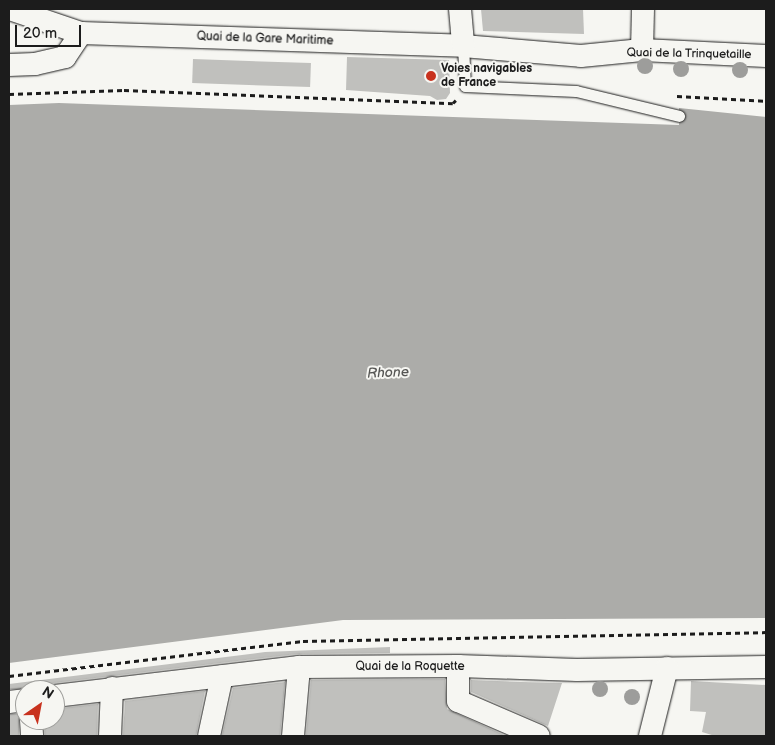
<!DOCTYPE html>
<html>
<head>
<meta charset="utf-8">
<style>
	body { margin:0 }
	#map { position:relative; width:775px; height:745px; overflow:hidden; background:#f6f6f2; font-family:"Balsamiq Sans",sans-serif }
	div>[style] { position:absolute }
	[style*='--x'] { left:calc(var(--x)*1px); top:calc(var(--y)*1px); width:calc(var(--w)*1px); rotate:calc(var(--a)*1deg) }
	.water>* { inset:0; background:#acaca9 }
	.building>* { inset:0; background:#c0c0bd; transform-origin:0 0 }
	.path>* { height:3px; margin-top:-1.5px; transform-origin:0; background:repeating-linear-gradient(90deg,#1c1c1c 0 5px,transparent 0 9px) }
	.roads { filter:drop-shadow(0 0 1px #1c1c1c) drop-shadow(0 0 1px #1c1c1c) }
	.lane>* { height:11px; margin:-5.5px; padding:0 5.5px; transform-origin:5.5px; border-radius:5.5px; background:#f6f6f2 }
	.street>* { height:22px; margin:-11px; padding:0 11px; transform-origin:11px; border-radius:11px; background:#f6f6f2 }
	.trees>* { width:16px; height:16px; margin:-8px; border-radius:50%; background:#9d9d9b }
	.dots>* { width:14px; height:14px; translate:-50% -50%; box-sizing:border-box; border:2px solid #f6f6f2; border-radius:50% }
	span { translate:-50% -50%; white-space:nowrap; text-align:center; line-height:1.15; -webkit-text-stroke:4px #f6f6f2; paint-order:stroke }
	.street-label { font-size:12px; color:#1c1c1c }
	.poi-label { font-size:12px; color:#1c1c1c; font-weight:700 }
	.left { translate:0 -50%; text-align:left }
	.water-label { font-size:14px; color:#565654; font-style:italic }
	.frame { position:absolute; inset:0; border:10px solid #1c1c1c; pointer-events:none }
	.north { position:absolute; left:15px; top:680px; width:50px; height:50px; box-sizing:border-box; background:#f6f6f2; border:1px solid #9f9f9c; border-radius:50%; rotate:33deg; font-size:14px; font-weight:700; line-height:20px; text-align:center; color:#1c1c1c }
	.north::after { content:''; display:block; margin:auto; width:18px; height:22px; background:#c8321e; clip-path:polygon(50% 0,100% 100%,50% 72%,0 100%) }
	.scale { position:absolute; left:15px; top:25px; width:66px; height:22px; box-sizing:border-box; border:2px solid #1c1c1c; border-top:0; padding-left:6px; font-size:15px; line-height:18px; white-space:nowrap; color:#1c1c1c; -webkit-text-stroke:4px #f6f6f2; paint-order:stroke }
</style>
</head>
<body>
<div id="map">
	<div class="water">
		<div style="clip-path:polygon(59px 103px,679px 125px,679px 108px,766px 117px,766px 618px,343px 620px,9px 663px,9px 105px)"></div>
	</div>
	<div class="building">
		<div style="clip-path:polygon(481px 9px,583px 9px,584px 34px,483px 31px)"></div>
		<div style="clip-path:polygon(347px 57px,449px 60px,450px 93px,446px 99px,437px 100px,430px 96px,346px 90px)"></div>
		<div style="left:193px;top:59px;width:118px;height:24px;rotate:2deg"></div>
		<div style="clip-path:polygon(390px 647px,390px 653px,297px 654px,53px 683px,44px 690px,9px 689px,9px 684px,265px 652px)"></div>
		<div style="clip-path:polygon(445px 679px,447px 709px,506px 736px,306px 736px,311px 680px)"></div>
		<div style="clip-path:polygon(471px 680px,521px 682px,562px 683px,548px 726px,471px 692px)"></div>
		<div style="clip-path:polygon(691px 681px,766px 685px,766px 736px,715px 736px,702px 732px,706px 712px,690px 711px)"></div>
		<div style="clip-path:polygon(285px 682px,280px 736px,222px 736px,233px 688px)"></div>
		<div style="clip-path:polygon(205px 691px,196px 736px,123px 736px,125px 701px)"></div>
		<div style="clip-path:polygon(98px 704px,97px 736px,45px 736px,44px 720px,55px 720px,55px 709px)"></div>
		<div style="left:19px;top:714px;width:22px;height:10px;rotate:90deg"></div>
	</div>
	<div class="path">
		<div style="--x:9;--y:94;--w:115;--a:-2"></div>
		<div style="--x:124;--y:90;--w:329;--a:2.3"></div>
		<div style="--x:453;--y:103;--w:4;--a:-45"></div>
		<div style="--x:677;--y:96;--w:89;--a:3.2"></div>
		<div style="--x:9;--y:676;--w:296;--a:-6.8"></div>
		<div style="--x:303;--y:641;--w:463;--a:-1.1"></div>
	</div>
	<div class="roads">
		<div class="lane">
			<div style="--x:463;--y:46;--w:40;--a:87.1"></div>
			<div style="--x:465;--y:86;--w:111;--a:2.6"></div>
			<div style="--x:576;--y:91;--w:106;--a:13.6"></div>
		</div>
		<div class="street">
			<div style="--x:10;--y:9;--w:75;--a:18.7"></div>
			<div style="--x:81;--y:33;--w:382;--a:1.9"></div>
			<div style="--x:463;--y:46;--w:118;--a:4.8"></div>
			<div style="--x:581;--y:56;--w:61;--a:-5.6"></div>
			<div style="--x:642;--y:50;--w:124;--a:2.8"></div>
			<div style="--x:460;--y:9;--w:37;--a:85"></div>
			<div style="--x:642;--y:50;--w:41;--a:-88.6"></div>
			<div style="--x:9;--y:65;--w:26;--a:-2"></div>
			<div style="--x:35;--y:64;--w:31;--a:-13"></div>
			<div style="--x:65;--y:57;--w:29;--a:-56"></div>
			<div style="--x:458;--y:666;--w:35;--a:90"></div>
			<div style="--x:458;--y:701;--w:88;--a:23.4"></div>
			<div style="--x:55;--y:696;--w:246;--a:-6.8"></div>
			<div style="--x:299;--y:667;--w:159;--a:-0.4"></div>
			<div style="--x:458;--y:666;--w:119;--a:1.9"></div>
			<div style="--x:577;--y:670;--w:189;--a:-0.9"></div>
			<div style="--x:9;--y:702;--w:16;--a:-7"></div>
			<div style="--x:31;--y:720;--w:16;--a:86"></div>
			<div style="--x:110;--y:736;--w:48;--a:-87.6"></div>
			<div style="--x:209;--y:736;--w:61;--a:-77.8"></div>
			<div style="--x:293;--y:736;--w:69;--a:-85"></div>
			<div style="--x:650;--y:736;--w:70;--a:-76"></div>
		</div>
	</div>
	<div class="trees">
		<div style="left:645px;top:66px"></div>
		<div style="left:681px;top:69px"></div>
		<div style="left:740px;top:70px"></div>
		<div style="left:600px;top:689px"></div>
		<div style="left:632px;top:697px"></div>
	</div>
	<div class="dots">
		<div style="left:431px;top:76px;background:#c8321e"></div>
	</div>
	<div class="street-label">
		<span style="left:265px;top:39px;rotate:2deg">Quai de la Gare Maritime</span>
		<span style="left:689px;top:54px;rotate:1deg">Quai de la Trinquetaille</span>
		<span style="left:410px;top:667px">Quai de la Roquette</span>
	</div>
	<div class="poi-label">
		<span class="left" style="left:441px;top:76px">Voies navigables<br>de France</span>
	</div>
	<div class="water-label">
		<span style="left:388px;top:373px;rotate:-2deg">Rhone</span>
	</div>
	<div class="frame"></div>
	<div class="north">N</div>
	<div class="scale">20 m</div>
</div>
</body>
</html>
